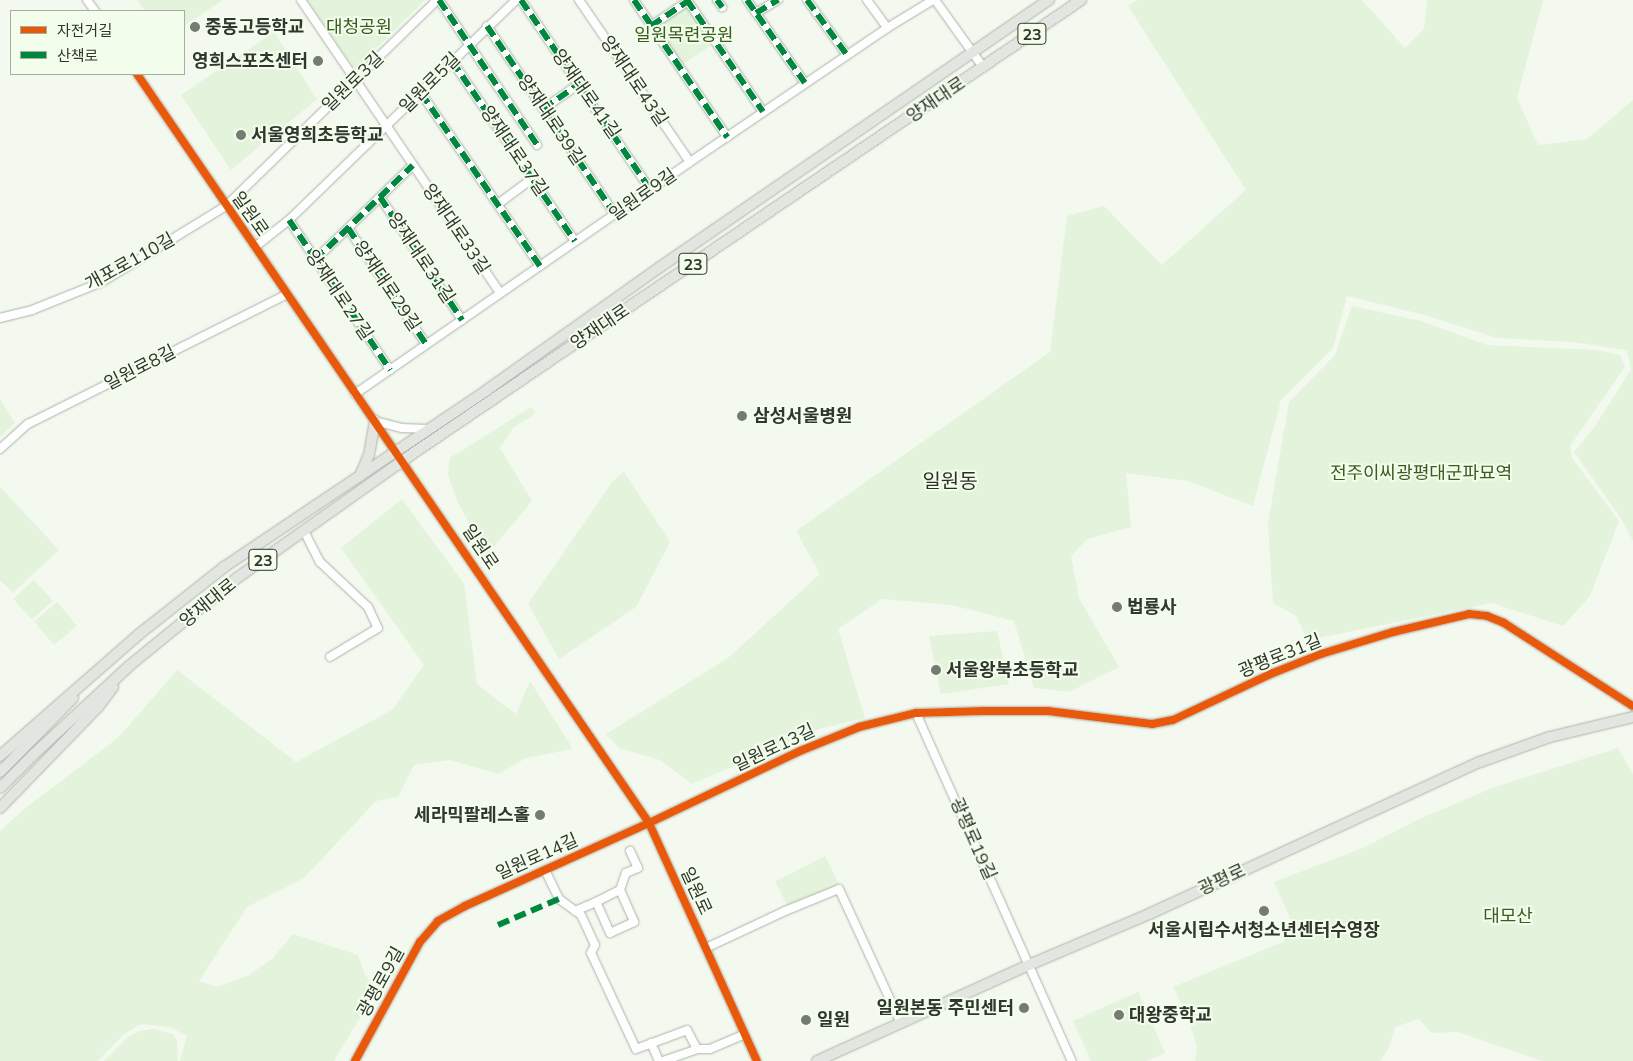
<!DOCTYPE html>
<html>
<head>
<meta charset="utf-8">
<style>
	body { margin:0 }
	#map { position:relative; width:1633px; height:1061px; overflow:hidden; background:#f3f9ef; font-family:Mulish,"Noto Sans KR",sans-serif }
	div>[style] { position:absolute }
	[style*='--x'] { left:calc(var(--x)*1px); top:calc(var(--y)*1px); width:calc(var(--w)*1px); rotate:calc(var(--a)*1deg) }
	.green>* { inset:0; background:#e4f3db; transform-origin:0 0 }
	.roads { filter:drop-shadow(0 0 1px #adb2aa) drop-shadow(0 0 1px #adb2aa) }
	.minor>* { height:8px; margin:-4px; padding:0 4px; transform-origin:4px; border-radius:4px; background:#fdfefd }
	.major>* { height:10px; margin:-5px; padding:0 5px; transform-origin:5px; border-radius:5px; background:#e3e6e0 }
	.quiet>* { height:6px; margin-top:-3px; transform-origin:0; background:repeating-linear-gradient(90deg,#00873e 0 12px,transparent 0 18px) }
	.cycleway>* { height:8px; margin:-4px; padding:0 4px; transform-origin:4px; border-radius:4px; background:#e8590c }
	.dots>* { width:14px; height:14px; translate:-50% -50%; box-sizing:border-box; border:2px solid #f2fdeb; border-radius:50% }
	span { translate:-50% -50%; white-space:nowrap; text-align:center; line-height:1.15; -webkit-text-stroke:4px #f2fdeb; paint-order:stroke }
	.shield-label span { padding:1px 4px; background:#f2fdeb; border:1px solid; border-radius:4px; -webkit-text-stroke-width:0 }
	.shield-label { font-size:16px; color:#31362f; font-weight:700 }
	.poi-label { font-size:18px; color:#31362f; font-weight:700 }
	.left { translate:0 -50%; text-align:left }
	.right { translate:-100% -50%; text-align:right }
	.park-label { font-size:18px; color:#3b5b21 }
	.street-label { font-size:18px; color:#31362f }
	.quarter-label { font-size:20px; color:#2a3225 }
	.legend { position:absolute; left:10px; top:10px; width:175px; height:65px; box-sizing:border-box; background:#f2fdeb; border:1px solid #a5ada0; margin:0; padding:6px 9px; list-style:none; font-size:15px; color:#31362f }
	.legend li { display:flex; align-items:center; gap:10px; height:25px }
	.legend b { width:25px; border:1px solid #a5ada0 }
</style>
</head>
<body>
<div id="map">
	<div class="green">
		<div style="clip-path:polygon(137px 0,223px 0,184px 26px,184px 11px,145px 11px)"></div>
		<div style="clip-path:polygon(307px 0,425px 0,355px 69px)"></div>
		<div style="clip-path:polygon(1137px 0,1362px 0,1405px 48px,1424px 29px,1427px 0,1543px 0,1517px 98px,1538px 145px,1587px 139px,1633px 100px,1633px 541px,1621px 518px,1574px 452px,1593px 429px,1631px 370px,1627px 350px,1572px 342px,1497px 338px,1421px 314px,1347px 296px,1333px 348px,1281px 400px,1253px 506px,1188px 481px,1126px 473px,1131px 527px,1087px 539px,1071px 556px,1079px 598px,1119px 667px,1069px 692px,1034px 688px,1014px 621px,952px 605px,882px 599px,838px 629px,865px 718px,819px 729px,692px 784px,660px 760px,619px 748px,606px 734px,728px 658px,820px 574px,796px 531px,1050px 352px,1067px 216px,1104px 206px,1162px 265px,1246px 190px,1128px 6px)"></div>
		<div style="left:688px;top:4px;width:47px;height:41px;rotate:56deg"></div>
		<div style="clip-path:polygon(274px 32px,317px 99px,231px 170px,181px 95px)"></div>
		<div style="clip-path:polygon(1352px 306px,1421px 321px,1487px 345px,1597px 350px,1620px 355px,1625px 367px,1570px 446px,1572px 458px,1619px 521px,1590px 596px,1563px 626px,1492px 603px,1308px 640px,1296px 616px,1273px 603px,1268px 524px,1289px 402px,1335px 355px)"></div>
		<div style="clip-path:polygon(0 399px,15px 423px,0 437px)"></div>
		<div style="clip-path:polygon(531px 407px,536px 413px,513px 428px,500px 448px,532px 501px,487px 555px,458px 503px,448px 475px,450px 458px)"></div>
		<div style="clip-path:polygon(624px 472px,670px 542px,636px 607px,559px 659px,528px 604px,613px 481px)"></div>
		<div style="clip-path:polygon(0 487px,59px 550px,13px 593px,0 580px)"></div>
		<div style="clip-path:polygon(402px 499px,464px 584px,477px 684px,516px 714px,530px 681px,573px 749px,526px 758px,498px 774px,450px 760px,414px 765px,398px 797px,376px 801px,304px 878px,247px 907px,199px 981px,217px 987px,249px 975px,272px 959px,293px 934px,358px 955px,365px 975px,377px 989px,334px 1061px,180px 1061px,187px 1036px,170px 1027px,141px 1024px,124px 1034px,98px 1061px,0 1061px,0 831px,28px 806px,119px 737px,177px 670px,296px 762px,392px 710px,424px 665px,341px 548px)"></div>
		<div style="left:34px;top:580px;width:28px;height:28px;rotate:48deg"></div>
		<div style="left:57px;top:602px;width:31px;height:30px;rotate:50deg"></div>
		<div style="clip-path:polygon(997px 631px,1009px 684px,941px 694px,929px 636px)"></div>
		<div style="clip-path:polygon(1618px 748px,1633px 774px,1633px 1061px,1542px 1061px,1458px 1032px,1431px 1033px,1419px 1019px,1395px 1027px,1388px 1050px,1380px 1061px,1195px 1061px,1197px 1047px,1187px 1014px,1173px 987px,1283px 942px,1291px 934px,1293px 925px,1274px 882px,1365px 847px,1419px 819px,1495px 787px)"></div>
		<div style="left:825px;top:856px;width:31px;height:56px;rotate:63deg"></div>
		<div style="clip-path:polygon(1138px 992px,1165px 1053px,1147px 1061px,1091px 1061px,1073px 1021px)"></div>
		<div style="clip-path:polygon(154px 1029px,173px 1034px,177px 1041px,178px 1061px,104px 1061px,127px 1038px,140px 1031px)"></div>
	</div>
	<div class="roads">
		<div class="minor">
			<div style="--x:87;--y:0;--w:14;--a:54"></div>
			<div style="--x:301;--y:0;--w:354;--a:55.8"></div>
			<div style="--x:439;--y:0;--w:175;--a:55.9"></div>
			<div style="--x:521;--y:0;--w:229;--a:55.7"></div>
			<div style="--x:579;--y:0;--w:196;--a:55.6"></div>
			<div style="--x:634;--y:0;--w:166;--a:55.8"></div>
			<div style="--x:687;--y:0;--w:135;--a:55.8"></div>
			<div style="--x:717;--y:0;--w:9;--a:54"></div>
			<div style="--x:747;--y:0;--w:101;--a:55.1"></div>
			<div style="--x:807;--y:0;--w:68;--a:54"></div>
			<div style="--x:867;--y:0;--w:34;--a:54"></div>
			<div style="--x:935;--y:0;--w:82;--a:54.4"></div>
			<div style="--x:756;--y:13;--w:26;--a:-31"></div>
			<div style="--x:487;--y:26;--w:227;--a:55.8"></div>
			<div style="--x:651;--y:26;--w:45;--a:-34"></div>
			<div style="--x:452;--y:61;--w:218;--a:55.7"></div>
			<div style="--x:137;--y:74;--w:907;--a:55.64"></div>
			<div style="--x:649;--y:823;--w:261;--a:65.6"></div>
			<div style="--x:421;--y:93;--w:210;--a:55.5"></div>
			<div style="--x:543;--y:109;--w:44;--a:-34.8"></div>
			<div style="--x:380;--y:197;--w:148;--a:56.3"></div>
			<div style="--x:498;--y:204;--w:44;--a:-36.6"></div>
			<div style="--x:289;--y:220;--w:181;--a:56"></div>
			<div style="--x:348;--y:228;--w:140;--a:56.1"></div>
			<div style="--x:255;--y:247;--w:43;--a:-38.5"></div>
			<div style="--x:289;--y:220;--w:316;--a:-44.1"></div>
			<div style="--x:315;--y:260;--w:136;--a:-44.1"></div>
			<div style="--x:0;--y:318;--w:33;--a:-14"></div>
			<div style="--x:32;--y:310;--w:75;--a:-21.8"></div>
			<div style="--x:102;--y:282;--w:145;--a:-31.5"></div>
			<div style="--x:226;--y:206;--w:295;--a:-44.3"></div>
			<div style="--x:355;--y:394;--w:407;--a:-34.7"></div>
			<div style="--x:690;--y:162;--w:238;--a:-34.2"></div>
			<div style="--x:887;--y:28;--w:54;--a:-31.3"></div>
			<div style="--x:375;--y:421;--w:27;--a:15"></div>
			<div style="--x:401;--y:428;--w:28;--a:2"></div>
			<div style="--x:0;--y:449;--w:38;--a:-42"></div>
			<div style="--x:28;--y:424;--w:288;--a:-26.6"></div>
			<div style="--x:304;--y:531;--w:35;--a:63"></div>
			<div style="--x:320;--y:562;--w:66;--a:43.2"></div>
			<div style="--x:368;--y:607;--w:23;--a:65"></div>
			<div style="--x:378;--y:628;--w:56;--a:148.9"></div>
			<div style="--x:916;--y:713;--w:381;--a:65.9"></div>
			<div style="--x:545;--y:870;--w:32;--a:64"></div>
			<div style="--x:559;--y:899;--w:27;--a:36"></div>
			<div style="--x:581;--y:915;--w:33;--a:65"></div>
			<div style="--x:595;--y:945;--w:9;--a:117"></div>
			<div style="--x:591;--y:953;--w:106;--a:64.9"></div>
			<div style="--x:636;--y:1049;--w:54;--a:-20.4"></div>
			<div style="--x:687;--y:1030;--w:21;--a:62"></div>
			<div style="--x:697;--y:1049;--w:13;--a:0"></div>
			<div style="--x:710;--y:1049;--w:38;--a:-23"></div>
			<div style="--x:620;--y:890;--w:18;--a:-71"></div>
			<div style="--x:626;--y:873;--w:13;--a:-23"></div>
			<div style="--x:638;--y:868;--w:19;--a:-115"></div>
			<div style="--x:575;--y:911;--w:23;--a:-23"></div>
			<div style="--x:596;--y:902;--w:27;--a:-27"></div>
			<div style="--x:620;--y:890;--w:35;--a:66"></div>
			<div style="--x:634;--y:922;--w:26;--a:155"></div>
			<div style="--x:610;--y:933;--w:34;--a:-114"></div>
			<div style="--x:706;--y:948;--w:87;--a:-25.1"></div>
			<div style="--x:785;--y:911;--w:58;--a:-22.2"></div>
			<div style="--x:839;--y:889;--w:148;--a:65.2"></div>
			<div style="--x:651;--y:1043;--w:20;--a:66"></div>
			<div style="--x:355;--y:1061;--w:136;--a:-61.4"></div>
			<div style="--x:420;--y:942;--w:28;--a:-49"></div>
			<div style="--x:438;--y:921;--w:31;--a:-29"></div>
			<div style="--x:465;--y:906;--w:202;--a:-24.3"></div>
			<div style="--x:649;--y:823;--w:167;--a:-25.5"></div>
			<div style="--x:800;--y:751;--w:64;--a:-22.1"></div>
			<div style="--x:859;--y:727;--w:59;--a:-13.8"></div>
			<div style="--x:916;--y:713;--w:67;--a:-1.7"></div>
			<div style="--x:983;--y:711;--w:65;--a:0"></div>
			<div style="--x:1048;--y:711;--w:105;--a:7.1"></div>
			<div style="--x:1152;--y:724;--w:21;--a:-11"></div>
			<div style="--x:1173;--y:720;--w:110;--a:-25.2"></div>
			<div style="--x:1273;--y:673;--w:52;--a:-21.6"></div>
			<div style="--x:1321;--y:654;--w:75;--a:-17"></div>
			<div style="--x:1393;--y:632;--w:78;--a:-13.3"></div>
			<div style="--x:1469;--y:614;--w:18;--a:6"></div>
			<div style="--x:1487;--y:616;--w:18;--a:22"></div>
			<div style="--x:1504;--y:623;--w:153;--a:32.8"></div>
			<div style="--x:663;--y:1061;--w:36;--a:-19"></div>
		</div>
		<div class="major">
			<div style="--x:360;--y:476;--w:23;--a:-67"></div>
			<div style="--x:369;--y:455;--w:35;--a:-80"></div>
			<div style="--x:0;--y:756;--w:184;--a:-41.2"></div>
			<div style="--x:138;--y:635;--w:110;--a:-38.3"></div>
			<div style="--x:224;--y:567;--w:317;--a:-33.9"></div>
			<div style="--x:487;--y:390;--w:212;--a:-35.4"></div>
			<div style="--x:660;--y:267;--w:472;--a:-34.5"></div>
			<div style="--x:0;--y:772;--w:104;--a:-45.4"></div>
			<div style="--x:0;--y:788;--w:47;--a:-45"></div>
			<div style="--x:33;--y:755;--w:131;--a:-42.8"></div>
			<div style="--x:129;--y:666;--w:139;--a:-39.2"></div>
			<div style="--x:237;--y:578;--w:202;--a:-35.3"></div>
			<div style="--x:402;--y:461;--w:821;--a:-34.17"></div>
			<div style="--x:0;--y:808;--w:141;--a:-45.9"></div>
			<div style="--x:98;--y:707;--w:25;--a:-53"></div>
			<div style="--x:817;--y:1061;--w:233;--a:-24.4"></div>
			<div style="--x:1029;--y:965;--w:130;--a:-23"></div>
			<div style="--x:1149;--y:914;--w:364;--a:-24.7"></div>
			<div style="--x:1480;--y:762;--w:74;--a:-19.7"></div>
			<div style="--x:1550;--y:737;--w:85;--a:-13.5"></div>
		</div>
	</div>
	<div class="quiet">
		<div style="--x:439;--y:0;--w:175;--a:55.9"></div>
		<div style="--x:521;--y:0;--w:229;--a:55.7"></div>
		<div style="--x:634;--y:0;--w:166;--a:55.8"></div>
		<div style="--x:687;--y:0;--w:135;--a:55.8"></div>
		<div style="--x:717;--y:0;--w:9;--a:54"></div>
		<div style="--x:747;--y:0;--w:101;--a:55.1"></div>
		<div style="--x:807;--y:0;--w:68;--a:54"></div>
		<div style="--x:756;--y:13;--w:26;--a:-31"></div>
		<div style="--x:487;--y:26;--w:227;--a:55.8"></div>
		<div style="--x:651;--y:26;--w:45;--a:-34"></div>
		<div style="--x:452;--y:61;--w:218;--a:55.7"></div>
		<div style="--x:421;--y:93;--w:210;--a:55.5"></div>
		<div style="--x:543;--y:109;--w:44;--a:-34.8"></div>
		<div style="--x:380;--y:197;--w:148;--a:56.3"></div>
		<div style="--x:289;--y:220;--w:181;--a:56"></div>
		<div style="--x:348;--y:228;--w:140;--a:56.1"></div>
		<div style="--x:315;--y:260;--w:136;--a:-44.1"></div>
		<div style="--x:498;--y:925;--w:66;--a:-23.1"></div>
	</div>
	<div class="cycleway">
		<div style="--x:137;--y:74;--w:907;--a:55.64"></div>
		<div style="--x:649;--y:823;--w:261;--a:65.6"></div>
		<div style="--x:355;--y:1061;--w:136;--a:-61.4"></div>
		<div style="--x:420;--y:942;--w:28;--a:-49"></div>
		<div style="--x:438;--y:921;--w:31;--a:-29"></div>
		<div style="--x:465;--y:906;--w:202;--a:-24.3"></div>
		<div style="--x:649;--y:823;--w:167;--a:-25.5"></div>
		<div style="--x:800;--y:751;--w:64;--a:-22.1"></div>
		<div style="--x:859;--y:727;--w:59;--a:-13.8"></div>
		<div style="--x:916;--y:713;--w:67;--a:-1.7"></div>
		<div style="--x:983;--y:711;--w:65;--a:0"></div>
		<div style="--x:1048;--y:711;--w:105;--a:7.1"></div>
		<div style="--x:1152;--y:724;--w:21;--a:-11"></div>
		<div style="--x:1173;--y:720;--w:110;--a:-25.2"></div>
		<div style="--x:1273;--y:673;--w:52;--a:-21.6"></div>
		<div style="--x:1321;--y:654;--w:75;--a:-17"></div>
		<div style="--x:1393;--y:632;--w:78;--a:-13.3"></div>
		<div style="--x:1469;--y:614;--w:18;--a:6"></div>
		<div style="--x:1487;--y:616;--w:18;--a:22"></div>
		<div style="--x:1504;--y:623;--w:153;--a:32.8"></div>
	</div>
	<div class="dots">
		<div style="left:195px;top:27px;background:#757a72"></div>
		<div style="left:318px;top:61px;background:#757a72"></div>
		<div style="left:241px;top:135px;background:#757a72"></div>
		<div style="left:742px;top:416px;background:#757a72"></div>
		<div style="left:1117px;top:607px;background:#757a72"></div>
		<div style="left:936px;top:670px;background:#757a72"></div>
		<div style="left:540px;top:815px;background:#757a72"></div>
		<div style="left:1264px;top:911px;background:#757a72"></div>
		<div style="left:1024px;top:1008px;background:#757a72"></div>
		<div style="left:1119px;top:1015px;background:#757a72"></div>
		<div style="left:806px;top:1020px;background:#757a72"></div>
	</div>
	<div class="shield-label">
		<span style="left:1032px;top:34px">23</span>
		<span style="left:693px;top:264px">23</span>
		<span style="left:263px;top:560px">23</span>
	</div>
	<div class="poi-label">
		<span class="left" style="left:205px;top:27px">중동고등학교</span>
		<span class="right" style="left:308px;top:61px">영희스포츠센터</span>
		<span class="left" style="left:251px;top:135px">서울영희초등학교</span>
		<span class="left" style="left:753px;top:416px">삼성서울병원</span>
		<span class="left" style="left:1127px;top:607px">법룡사</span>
		<span class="left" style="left:946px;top:670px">서울왕북초등학교</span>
		<span class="right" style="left:530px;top:815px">세라믹팔레스홀</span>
		<span style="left:1264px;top:930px">서울시립수서청소년센터수영장</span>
		<span class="right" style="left:1014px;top:1008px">일원본동 주민센터</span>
		<span class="left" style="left:1129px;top:1015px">대왕중학교</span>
		<span class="left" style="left:817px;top:1020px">일원</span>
	</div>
	<div class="park-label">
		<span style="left:359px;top:27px">대청공원</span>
		<span style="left:684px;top:35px">일원목련공원</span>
		<span style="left:1421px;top:473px">전주이씨광평대군파묘역</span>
		<span style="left:1508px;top:916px">대모산</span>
	</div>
	<div class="street-label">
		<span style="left:634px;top:81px;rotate:56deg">양재대로43길</span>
		<span style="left:353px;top:82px;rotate:-44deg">일원로3길</span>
		<span style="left:430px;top:83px;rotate:-45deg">일원로5길</span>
		<span style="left:586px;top:94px;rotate:55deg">양재대로41길</span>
		<span style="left:936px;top:100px;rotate:-34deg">양재대로</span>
		<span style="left:551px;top:120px;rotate:56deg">양재대로39길</span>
		<span style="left:514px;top:151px;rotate:56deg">양재대로37길</span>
		<span style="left:643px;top:195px;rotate:-35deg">일원로9길</span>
		<span style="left:250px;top:214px;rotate:55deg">일원로</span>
		<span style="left:456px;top:229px;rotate:56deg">양재대로33길</span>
		<span style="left:421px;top:258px;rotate:56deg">양재대로31길</span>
		<span style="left:130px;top:262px;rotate:-29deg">개포로110길</span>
		<span style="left:387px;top:286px;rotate:56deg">양재대로29길</span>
		<span style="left:339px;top:295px;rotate:56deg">양재대로27길</span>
		<span style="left:600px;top:327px;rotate:-34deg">양재대로</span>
		<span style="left:140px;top:368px;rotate:-27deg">일원로8길</span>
		<span style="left:480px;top:547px;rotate:56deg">일원로</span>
		<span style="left:208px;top:603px;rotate:-39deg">양재대로</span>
		<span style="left:1280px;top:656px;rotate:-22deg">광평로31길</span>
		<span style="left:774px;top:748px;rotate:-25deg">일원로13길</span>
		<span style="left:973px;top:839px;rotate:66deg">광평로19길</span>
		<span style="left:537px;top:857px;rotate:-24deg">일원로14길</span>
		<span style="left:1222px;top:880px;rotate:-25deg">광평로</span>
		<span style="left:696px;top:891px;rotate:65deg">일원로</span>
		<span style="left:381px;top:982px;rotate:-61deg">광평로9길</span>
	</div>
	<div class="quarter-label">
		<span style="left:950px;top:480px">일원동</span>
	</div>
	<ul class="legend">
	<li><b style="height:6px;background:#e8590c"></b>자전거길</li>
	<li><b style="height:6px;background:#00873e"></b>산책로</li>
	</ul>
</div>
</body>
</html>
